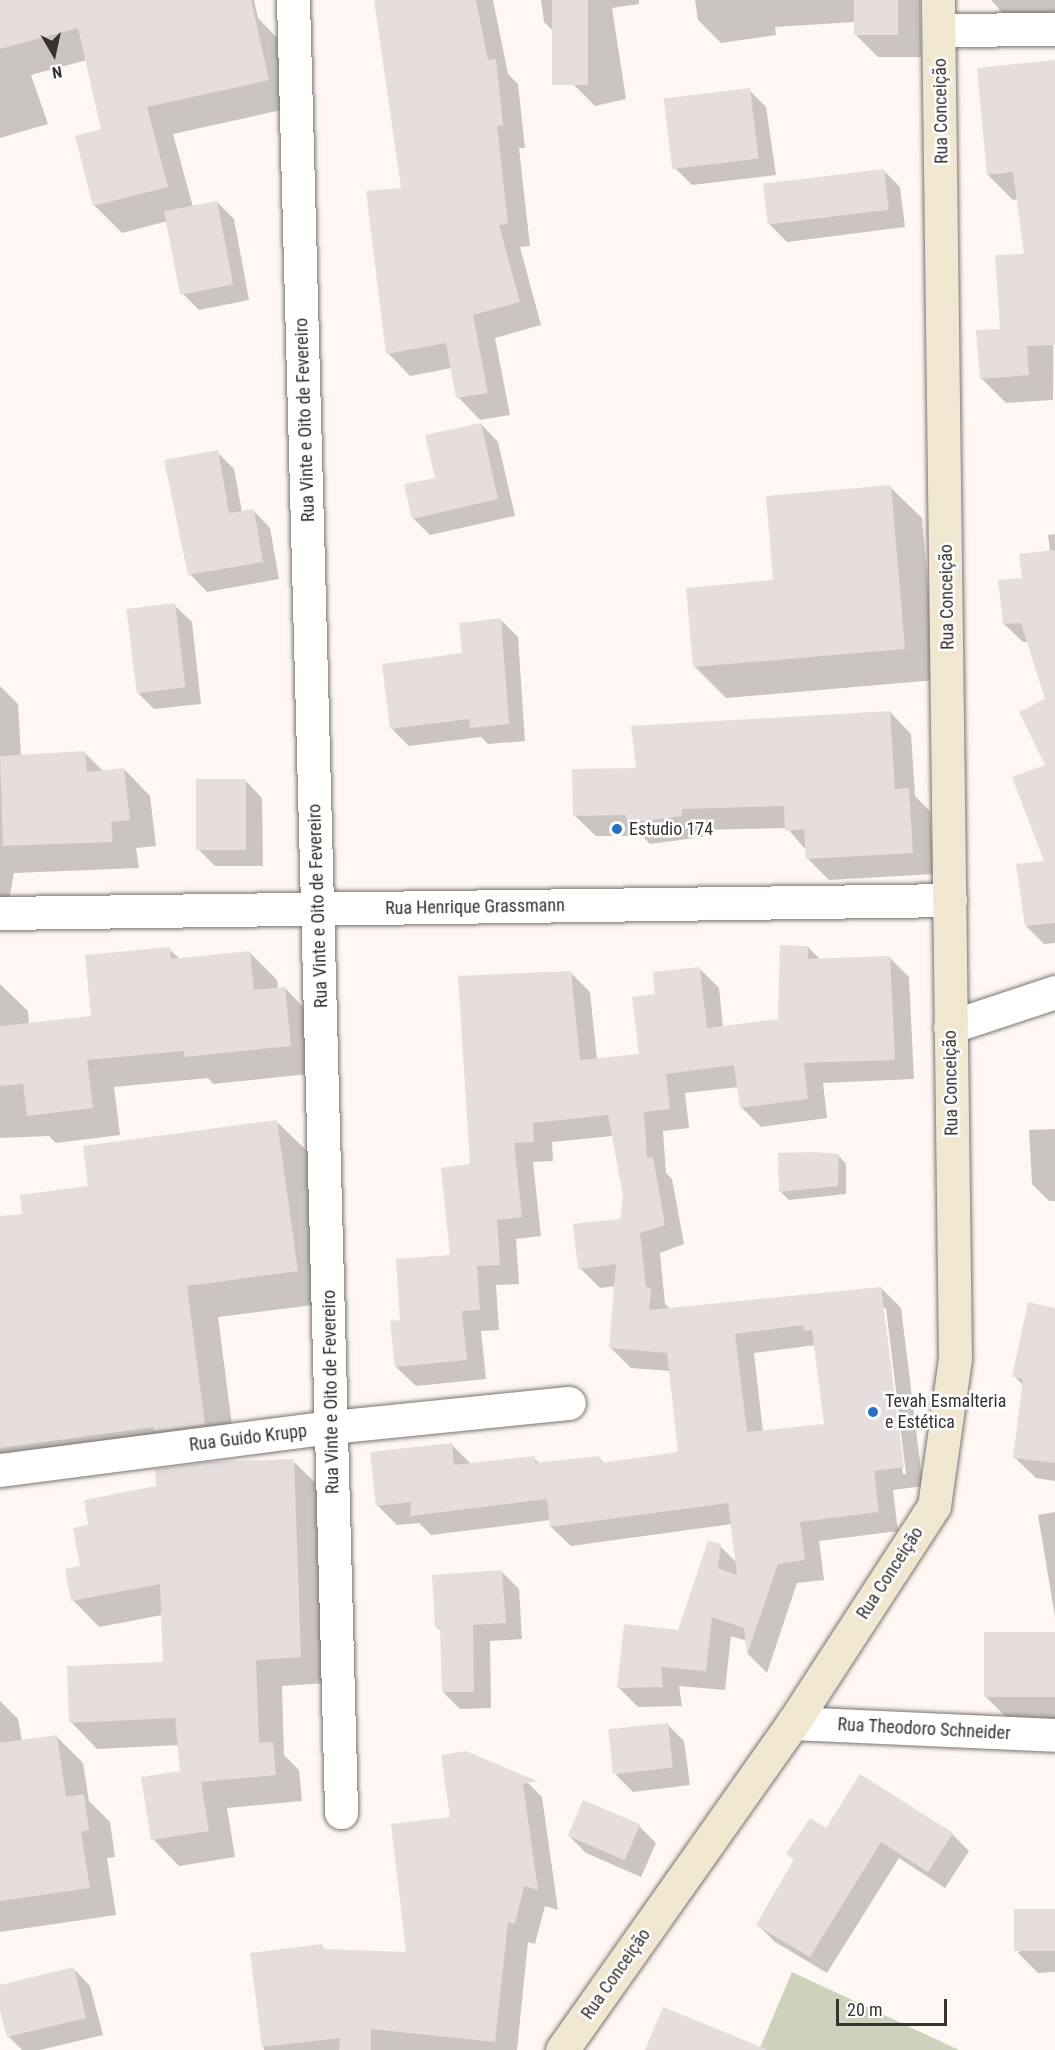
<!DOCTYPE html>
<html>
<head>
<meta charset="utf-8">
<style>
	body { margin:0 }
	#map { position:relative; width:1055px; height:2050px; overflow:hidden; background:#fef7f3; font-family:"Roboto Condensed",sans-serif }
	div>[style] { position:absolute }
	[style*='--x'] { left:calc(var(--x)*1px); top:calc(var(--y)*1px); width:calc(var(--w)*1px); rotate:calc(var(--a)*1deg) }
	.green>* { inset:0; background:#ccd2bb }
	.shadow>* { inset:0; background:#0003 }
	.building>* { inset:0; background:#e6dddd; transform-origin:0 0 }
	.roads { filter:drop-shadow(0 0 2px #7a7370) drop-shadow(0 0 2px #7a7370) }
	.street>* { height:33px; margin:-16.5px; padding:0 16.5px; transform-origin:16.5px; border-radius:16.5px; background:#fff }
	.secondary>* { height:33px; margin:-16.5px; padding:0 16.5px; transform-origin:16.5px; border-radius:16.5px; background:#f1e7d1 }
	.dots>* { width:16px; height:16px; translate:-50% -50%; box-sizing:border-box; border:3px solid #fff; border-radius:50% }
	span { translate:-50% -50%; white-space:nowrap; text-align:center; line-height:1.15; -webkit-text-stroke:5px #fff; paint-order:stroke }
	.street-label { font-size:18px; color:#363331 }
	.poi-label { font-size:18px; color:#363331 }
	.left { translate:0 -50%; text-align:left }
	.north { position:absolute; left:24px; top:24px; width:60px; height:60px; -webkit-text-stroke:4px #fff; paint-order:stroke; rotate:171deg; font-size:16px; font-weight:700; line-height:24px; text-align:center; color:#363331 }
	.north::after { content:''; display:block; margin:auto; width:21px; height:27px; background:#363331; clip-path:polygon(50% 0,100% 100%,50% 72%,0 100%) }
	.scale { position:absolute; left:836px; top:1999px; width:111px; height:27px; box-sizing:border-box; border:3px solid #363331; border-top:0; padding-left:8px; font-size:18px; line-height:21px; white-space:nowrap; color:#363331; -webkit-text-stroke:4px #fff; paint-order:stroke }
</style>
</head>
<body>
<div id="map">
	<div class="green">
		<div style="clip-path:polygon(792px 1972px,959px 2050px,759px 2050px)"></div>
	</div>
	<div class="shadow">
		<div style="clip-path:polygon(0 0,254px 0,258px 18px,280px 41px,295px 107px,173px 134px,193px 207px,217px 202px,234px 219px,249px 300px,199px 310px,182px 293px,168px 221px,122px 233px,94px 205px,103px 130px,87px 60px,31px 75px,48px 124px,0 138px)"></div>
		<div style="clip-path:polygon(375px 0,493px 0,508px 74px,518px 84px,525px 148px,519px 148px,530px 246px,520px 247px,541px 325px,495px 338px,510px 415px,480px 420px,458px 397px,452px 368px,410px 376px,388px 353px,402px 189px)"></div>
		<div style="clip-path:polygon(541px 0,639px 0,639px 4px,612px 8px,626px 99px,595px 106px,571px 82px,562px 40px,544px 22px)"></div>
		<div style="clip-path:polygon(695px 0,920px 0,921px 57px,878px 57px,855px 34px,855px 22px,775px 27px,776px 35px,721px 43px,698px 20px)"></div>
		<div style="clip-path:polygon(991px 0,1055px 0,1055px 32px,1022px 34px)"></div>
		<div style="clip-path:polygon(1055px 61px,1053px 400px,1006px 403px,981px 378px,1002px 330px,1026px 255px,1018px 199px,1013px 200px,988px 175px)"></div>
		<div style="clip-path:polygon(749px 90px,766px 107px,776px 175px,692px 185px,675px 168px)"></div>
		<div style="clip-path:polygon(883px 170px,900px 187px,905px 227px,787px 242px,770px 225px,765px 185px)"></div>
		<div style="clip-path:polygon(481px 424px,498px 442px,515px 516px,430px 535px,413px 518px,436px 479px)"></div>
		<div style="clip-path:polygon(217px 452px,234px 469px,242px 512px,253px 510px,270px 528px,279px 579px,207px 592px,190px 574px)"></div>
		<div style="clip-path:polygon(890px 487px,922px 518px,936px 680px,726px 698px,694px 666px,775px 582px)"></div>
		<div style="clip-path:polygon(1055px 534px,1055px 943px,1044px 944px,1026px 926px,1046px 862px,1047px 700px,1029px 642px,1023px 642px,1004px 624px,1023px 580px,1050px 552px,1048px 535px)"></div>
		<div style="clip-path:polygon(174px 605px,192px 622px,201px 704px,154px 709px,137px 692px)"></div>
		<div style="clip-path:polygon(501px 620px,518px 637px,525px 741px,488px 744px,481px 737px,409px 746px,392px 729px)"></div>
		<div style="clip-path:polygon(0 686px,18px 704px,21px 756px,84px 752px,103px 771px,124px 769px,150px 796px,156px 846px,136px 848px,139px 868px,14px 873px,9px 901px,0 900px)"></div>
		<div style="clip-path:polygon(890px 712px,911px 734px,915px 796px,930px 811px,934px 874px,829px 880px,807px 858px,806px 850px,787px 828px,702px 830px,703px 837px,650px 844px,642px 836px,596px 836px,574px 815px,638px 769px)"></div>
		<div style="clip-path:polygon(245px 780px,262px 798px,263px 866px,215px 866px,198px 849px)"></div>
		<div style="clip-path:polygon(evenodd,808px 947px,821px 960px,889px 957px,909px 977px,914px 1079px,823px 1083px,827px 1118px,761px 1127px,741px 1107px,739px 1087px,685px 1093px,689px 1128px,663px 1131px,666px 1173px,672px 1179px,684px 1244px,660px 1253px,665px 1304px,671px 1309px,881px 1288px,901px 1308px,923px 1486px,893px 1490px,898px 1531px,819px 1541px,824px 1580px,797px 1583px,767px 1673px,748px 1654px,747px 1641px,731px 1636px,725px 1690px,679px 1686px,682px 1706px,638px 1707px,619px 1688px,679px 1632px,720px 1546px,737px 1563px,732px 1524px,571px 1546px,551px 1527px,551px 1520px,431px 1535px,419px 1523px,397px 1525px,377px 1505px,452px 1445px,472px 1465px,534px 1458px,540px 1464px,599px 1458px,605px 1464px,680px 1453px,670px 1371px,631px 1368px,611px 1348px,616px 1286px,600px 1288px,580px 1268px,621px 1220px,625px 1196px,613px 1136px,552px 1142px,553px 1161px,533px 1162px,541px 1236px,516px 1239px,519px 1284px,496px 1285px,499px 1330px,481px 1331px,486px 1379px,416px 1386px,396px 1367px,402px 1322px,451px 1257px,472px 1166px,570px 972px,590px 992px,597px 1060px,641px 1055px,657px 996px,699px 968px,719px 988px,723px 1027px,780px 1020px,808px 947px,883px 1308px,886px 1308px,906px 1474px,903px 1474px,883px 1308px,808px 947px,816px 1345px,826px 1425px,763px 1432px,754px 1353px,816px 1345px)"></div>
		<div style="clip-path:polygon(169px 949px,180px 959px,250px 953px,277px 980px,278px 989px,285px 988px,312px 1016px,317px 1073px,213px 1084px,208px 1078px,114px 1087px,120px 1135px,56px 1143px,49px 1136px,0 1138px,0 984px,28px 1011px,29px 1024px,92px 1017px)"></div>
		<div style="clip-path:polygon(277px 1122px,309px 1153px,329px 1303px,218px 1317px,236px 1456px,0 1483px,0 1218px,24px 1215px,90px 1187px)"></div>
		<div style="clip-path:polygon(1055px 1129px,1055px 1201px,1049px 1201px,1032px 1184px,1029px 1130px)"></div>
		<div style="clip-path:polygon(838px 1155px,846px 1164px,846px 1194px,789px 1200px,780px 1191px)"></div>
		<div style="clip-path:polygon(1055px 1309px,1055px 1481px,1036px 1478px,1014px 1457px,1024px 1386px,1014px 1376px)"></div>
		<div style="clip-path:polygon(293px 1461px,320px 1487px,327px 1683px,282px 1686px,284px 1755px,299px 1770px,302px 1801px,227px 1808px,235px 1857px,179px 1866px,153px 1839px,182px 1772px,179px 1745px,97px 1749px,71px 1722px,164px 1663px,162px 1615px,99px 1627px,73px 1600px,90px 1526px)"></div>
		<div style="clip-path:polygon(1055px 1512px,1055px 1617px,1038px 1515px)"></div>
		<div style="clip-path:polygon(502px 1572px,519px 1589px,522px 1639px,490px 1641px,491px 1708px,460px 1709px,443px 1692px,442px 1632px,437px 1627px)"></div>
		<div style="clip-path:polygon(1055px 1633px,1055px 1720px,1009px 1720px,986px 1697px)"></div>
		<div style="clip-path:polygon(0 1701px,18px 1719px,22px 1741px,56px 1736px,83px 1763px,89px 1801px,110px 1822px,115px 1857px,107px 1858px,116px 1915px,0 1932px)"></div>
		<div style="clip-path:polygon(667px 1724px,684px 1741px,690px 1785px,633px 1792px,616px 1775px)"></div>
		<div style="clip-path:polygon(521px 1776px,542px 1797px,558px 1910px,545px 1906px,535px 1944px,528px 1942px,517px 2050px,264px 2050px,251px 1955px,322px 1946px,326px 1951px,408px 1954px,451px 1818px)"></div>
		<div style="clip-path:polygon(639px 1826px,656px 1843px,641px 1877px,586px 1853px,569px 1836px)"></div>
		<div style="clip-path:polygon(826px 1830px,952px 1834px,969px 1851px,945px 1888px,899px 1858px,827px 1973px,775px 1942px,758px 1925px,795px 1861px,788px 1854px)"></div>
		<div style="clip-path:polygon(1055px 1910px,1055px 1972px,1038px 1973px,1018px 1953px)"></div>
		<div style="clip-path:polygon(73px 1968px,90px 1986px,103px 2035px,40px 2050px,22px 2050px,8px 2036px,0 1986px)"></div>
	</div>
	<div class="building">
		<div style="clip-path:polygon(0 0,251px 0,269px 80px,147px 107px,168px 187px,93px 206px,75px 136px,101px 129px,78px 28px,0 49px)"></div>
		<div style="clip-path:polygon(374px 0,476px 0,488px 60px,496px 59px,503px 125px,497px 126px,508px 224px,499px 225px,520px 302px,473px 315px,488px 393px,456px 398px,446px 343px,386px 354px,366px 191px,401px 188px)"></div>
		<div style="left:552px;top:0;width:36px;height:85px"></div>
		<div style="left:854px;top:0;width:44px;height:35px"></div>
		<div style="clip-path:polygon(1055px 60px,1055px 345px,1027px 346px,1029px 375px,980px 379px,976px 330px,1000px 329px,995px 255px,1024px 254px,1013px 172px,987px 175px,977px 68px)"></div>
		<div style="left:750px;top:88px;width:71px;height:87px;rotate:83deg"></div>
		<div style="left:884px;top:169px;width:41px;height:122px;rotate:83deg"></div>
		<div style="left:217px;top:201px;width:85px;height:54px;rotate:79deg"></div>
		<div style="clip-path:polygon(481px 423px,498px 499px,412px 519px,404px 484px,435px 478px,425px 435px)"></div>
		<div style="clip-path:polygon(218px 450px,229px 513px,254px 509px,263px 562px,188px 575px,164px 460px)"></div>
		<div style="clip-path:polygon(891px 485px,905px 649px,693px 667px,686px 588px,773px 580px,766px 496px)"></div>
		<div style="clip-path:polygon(1055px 550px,1055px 923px,1025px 926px,1016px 864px,1044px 861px,1012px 777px,1045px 765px,1019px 712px,1045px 699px,1021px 623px,1003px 624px,998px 580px,1022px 578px,1019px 554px)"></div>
		<div style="left:175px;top:603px;width:85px;height:49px;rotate:83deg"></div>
		<div style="clip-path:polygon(501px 618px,509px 724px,470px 728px,469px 719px,390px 729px,382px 664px,462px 653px,459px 623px)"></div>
		<div style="clip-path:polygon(890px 711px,895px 789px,909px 788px,913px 853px,806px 859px,804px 829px,785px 831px,784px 806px,682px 809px,682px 816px,627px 823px,626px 815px,573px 816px,572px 769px,636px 768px,631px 726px)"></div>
		<div style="clip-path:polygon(85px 751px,87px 772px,124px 768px,130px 820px,111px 822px,113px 842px,3px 846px,0 756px)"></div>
		<div style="left:196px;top:779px;width:50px;height:71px"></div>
		<div style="clip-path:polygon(evenodd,780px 945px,808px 946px,808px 959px,890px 956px,895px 1060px,804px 1063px,808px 1099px,740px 1108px,734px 1065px,666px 1074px,670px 1109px,644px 1112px,647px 1158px,653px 1157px,665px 1225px,640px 1233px,646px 1287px,651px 1288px,649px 1310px,881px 1287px,904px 1467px,874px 1471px,879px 1512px,800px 1522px,805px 1560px,778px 1564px,747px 1655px,744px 1628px,712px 1617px,706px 1671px,661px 1667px,663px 1687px,617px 1688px,624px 1624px,678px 1630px,708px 1541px,721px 1544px,718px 1568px,737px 1575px,728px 1503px,550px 1527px,547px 1499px,410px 1516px,411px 1502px,376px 1506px,370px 1452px,452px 1443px,454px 1465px,535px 1456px,535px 1463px,600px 1456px,601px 1463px,678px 1452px,667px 1353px,609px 1348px,616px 1264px,578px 1269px,573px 1224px,620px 1219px,623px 1196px,608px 1115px,533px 1123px,534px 1142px,514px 1143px,522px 1217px,497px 1220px,500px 1265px,477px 1266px,480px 1310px,462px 1311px,467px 1360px,395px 1367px,390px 1321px,400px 1320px,396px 1259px,450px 1255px,441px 1168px,470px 1164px,458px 976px,571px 971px,580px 1060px,639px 1054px,632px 997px,655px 994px,653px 972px,700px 967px,707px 1028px,778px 1019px,780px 945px,803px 1325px,804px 1331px,812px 1330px,824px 1424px,747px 1432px,735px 1334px,803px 1325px)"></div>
		<div style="clip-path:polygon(170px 947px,171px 959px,250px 951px,254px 990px,285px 987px,291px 1046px,184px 1057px,184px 1051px,87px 1060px,93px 1108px,27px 1116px,23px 1084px,0 1086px,0 1026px,91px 1016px,85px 955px)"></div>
		<div style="clip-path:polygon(277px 1120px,298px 1271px,187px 1286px,205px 1424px,154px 1431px,154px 1427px,0 1448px,0 1216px,22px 1214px,20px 1195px,88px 1186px,83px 1146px)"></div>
		<div style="clip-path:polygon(814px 1152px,839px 1154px,838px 1186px,779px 1192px,778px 1153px)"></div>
		<div style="clip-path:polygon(1028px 1302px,1055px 1308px,1055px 1463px,1013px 1458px,1023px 1379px,1012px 1377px)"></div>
		<div style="clip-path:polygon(294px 1459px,301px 1657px,256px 1660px,259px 1743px,273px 1742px,276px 1775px,201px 1782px,209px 1831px,151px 1840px,141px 1777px,180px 1771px,175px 1718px,69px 1723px,67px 1666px,163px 1662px,160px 1584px,71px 1601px,65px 1569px,80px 1566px,73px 1528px,88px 1525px,84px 1500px,156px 1486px,155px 1469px,210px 1462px)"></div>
		<div style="clip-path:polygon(502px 1570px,506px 1623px,473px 1625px,474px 1692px,442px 1692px,440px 1627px,435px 1628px,432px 1575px)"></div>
		<div style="left:1055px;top:1632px;width:65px;height:71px;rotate:90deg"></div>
		<div style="left:668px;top:1723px;width:45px;height:60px;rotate:84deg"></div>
		<div style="clip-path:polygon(57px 1735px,66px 1797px,84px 1794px,89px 1830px,81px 1832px,90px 1888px,0 1901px,0 1743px)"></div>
		<div style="clip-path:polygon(466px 1751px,537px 1781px,523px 1784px,538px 1890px,524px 1886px,515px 1924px,508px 1922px,495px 2042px,371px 2029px,371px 2050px,339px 2050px,340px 2038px,262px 2047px,250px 1953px,322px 1944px,323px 1949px,406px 1952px,391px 1824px,450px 1817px,441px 1755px)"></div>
		<div style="clip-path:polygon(860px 1774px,953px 1833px,928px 1872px,881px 1842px,810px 1957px,756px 1925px,794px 1859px,786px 1854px,810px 1818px,826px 1828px)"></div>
		<div style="left:583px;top:1800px;width:62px;height:39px;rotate:23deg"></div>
		<div style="left:1055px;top:1909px;width:42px;height:41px;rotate:90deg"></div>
		<div style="clip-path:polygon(74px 1967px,86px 2018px,7px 2037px,0 2010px,0 1985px)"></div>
		<div style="clip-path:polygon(663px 2007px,766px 2049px,766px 2050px,645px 2050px)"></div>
	</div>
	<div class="roads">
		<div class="street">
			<div style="--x:293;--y:0;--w:1813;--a:88.48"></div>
			<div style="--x:940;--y:30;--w:115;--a:-0.5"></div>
			<div style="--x:0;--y:913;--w:950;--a:-0.78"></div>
			<div style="--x:950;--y:1027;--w:111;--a:-18.4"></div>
			<div style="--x:0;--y:1470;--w:335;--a:-7.4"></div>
			<div style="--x:332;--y:1427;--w:238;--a:-5.8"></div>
			<div style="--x:793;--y:1723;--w:262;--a:2.6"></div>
		</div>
		<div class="secondary">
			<div style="--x:562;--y:2050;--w:400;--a:-54.8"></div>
			<div style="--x:793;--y:1723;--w:259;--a:-57"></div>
			<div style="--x:934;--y:1506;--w:149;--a:-81.9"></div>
			<div style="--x:955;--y:1358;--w:1358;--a:-90.72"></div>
		</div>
	</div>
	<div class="dots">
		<div style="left:617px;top:829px;background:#2671c1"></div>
		<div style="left:873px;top:1412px;background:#2671c1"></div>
	</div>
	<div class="street-label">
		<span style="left:941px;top:111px;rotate:-91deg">Rua Conceição</span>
		<span style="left:305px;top:420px;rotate:-92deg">Rua Vinte e Oito de Fevereiro</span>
		<span style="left:947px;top:597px;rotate:-91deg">Rua Conceição</span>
		<span style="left:318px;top:906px;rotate:-92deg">Rua Vinte e Oito de Fevereiro</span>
		<span style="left:475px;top:907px;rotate:-1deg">Rua Henrique Grassmann</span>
		<span style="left:951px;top:1083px;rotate:-91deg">Rua Conceição</span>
		<span style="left:331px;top:1392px;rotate:-91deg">Rua Vinte e Oito de Fevereiro</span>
		<span style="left:248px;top:1438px;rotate:-7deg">Rua Guido Krupp</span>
		<span style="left:890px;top:1573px;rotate:-57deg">Rua Conceição</span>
		<span style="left:924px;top:1729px;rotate:3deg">Rua Theodoro Schneider</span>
		<span style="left:616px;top:1974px;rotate:-55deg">Rua Conceição</span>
	</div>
	<div class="poi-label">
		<span class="left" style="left:629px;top:829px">Estudio 174</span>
		<span class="left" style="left:885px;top:1412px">Tevah Esmalteria<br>e Estética</span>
	</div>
	<div class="north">N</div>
	<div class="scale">20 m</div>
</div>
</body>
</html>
